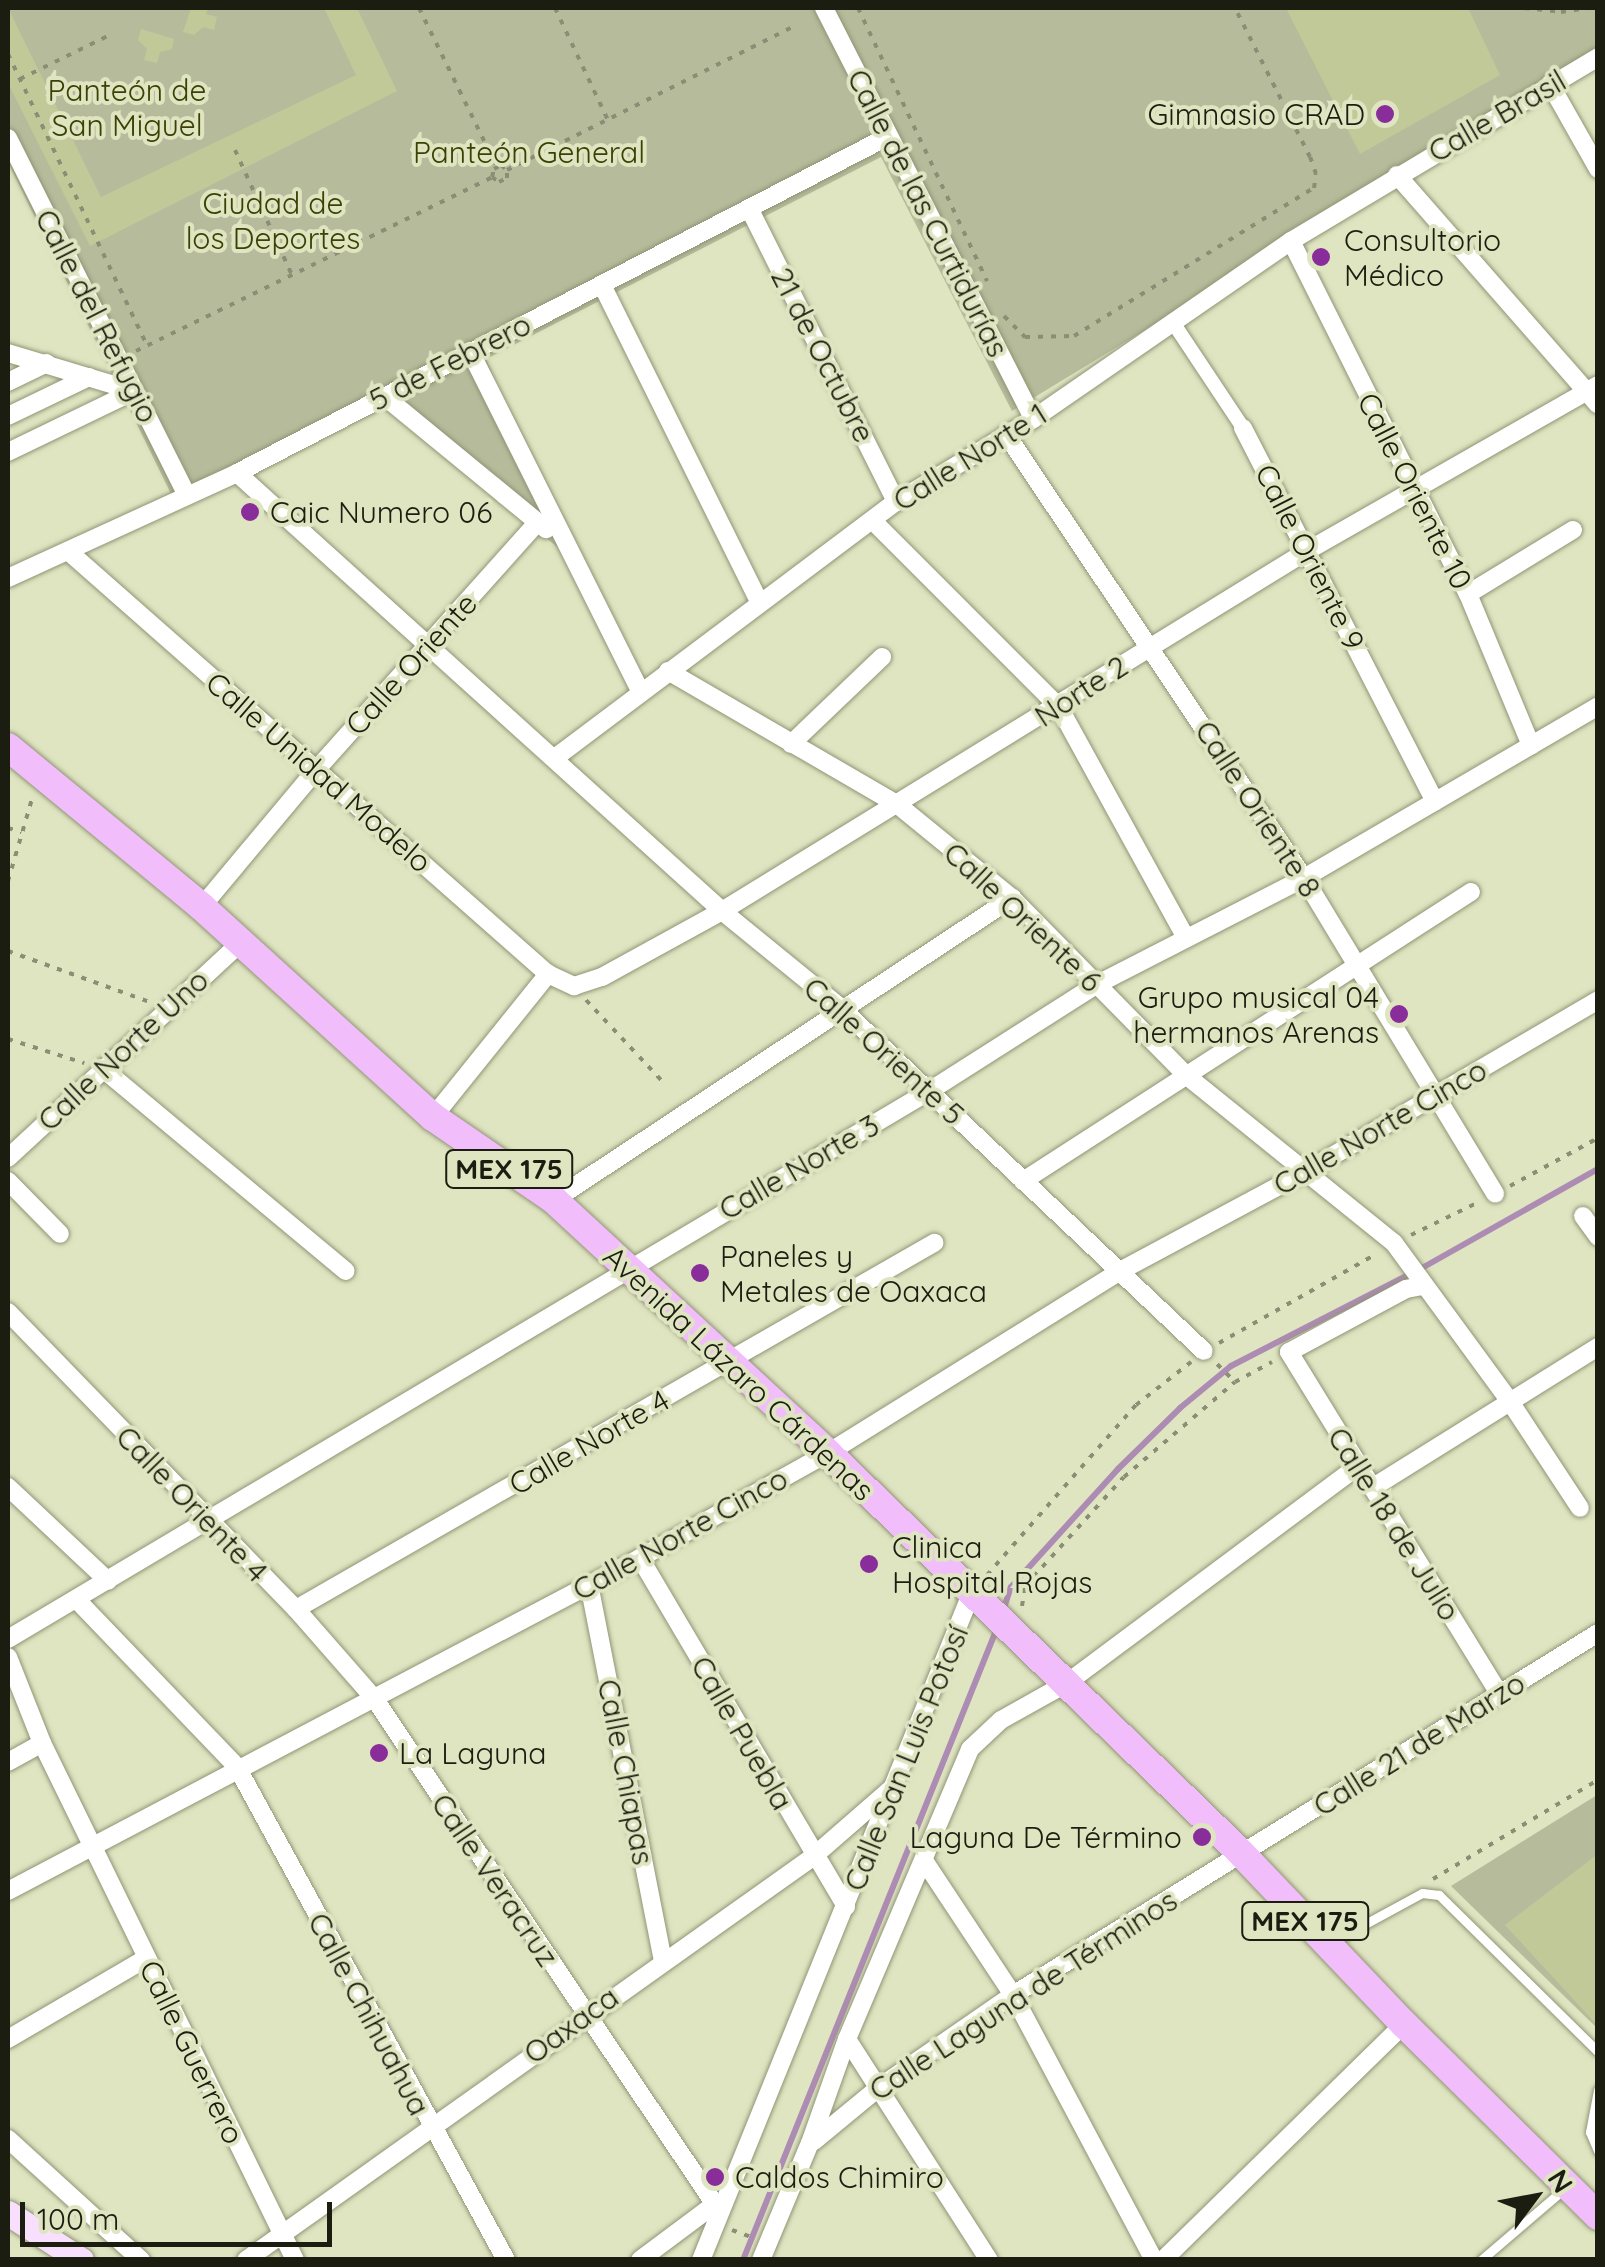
<!DOCTYPE html>
<html>
<head>
<meta charset="utf-8">
<style>
	body { margin:0 }
	#map { position:relative; width:1605px; height:2267px; overflow:hidden; background:#dfe4c1; font-family:Quicksand,sans-serif }
	div>[style] { position:absolute }
	[style*='--x'] { left:calc(var(--x)*1px); top:calc(var(--y)*1px); width:calc(var(--w)*1px); rotate:calc(var(--a)*1deg) }
	.green>* { inset:0; background:#b6bb9b }
	.stream>* { height:6px; margin:-3px; padding:0 3px; transform-origin:3px; border-radius:3px; background:#ad8cb3 }
	.building>* { inset:0; background:#c2c998 }
	.path>* { height:4px; margin-top:-2px; transform-origin:0; background:repeating-linear-gradient(90deg,#8a8e75 0 5px,transparent 0 13px) }
	.roads { filter:drop-shadow(0 0 2px #909575) drop-shadow(0 0 2px #909575) }
	.service>* { height:9px; margin:-4.5px; padding:0 4.5px; transform-origin:4.5px; border-radius:4.5px; background:#fff }
	.pedestrian>* { height:14px; margin:-7px; padding:0 7px; transform-origin:7px; border-radius:7px; background:#fff }
	.minor>* { height:18px; margin:-9px; padding:0 9px; transform-origin:9px; border-radius:9px; background:#fff }
	.secondary>* { height:25px; margin:-12.5px; padding:0 12.5px; transform-origin:12.5px; border-radius:12.5px; background:#f8dffd }
	.primary>* { height:28px; margin:-14px; padding:0 14px; transform-origin:14px; border-radius:14px; background:#f1befb }
	.dots>* { width:28px; height:28px; translate:-50% -50%; box-sizing:border-box; border:5px solid #dfe4c1; border-radius:50% }
	span { translate:-50% -50%; white-space:nowrap; text-align:center; line-height:1.15; -webkit-text-stroke:8px #dfe4c1; paint-order:stroke }
	.shield-label span { padding:2px 8px; background:#dfe4c1; border:2px solid; border-radius:8px; -webkit-text-stroke-width:0 }
	.shield-label { font-size:28px; color:#1b1d10; font-weight:700 }
	.park-label { font-size:30px; color:#3b4003 }
	.poi-label { font-size:30px; color:#1b1d10 }
	.right { translate:-100% -50%; text-align:right }
	.left { translate:0 -50%; text-align:left }
	.street-label { font-size:30px; color:#1b1d10 }
	.frame { position:absolute; inset:0; border:10px solid #1b1d10; pointer-events:none }
	.north { position:absolute; left:1485px; top:2147px; width:100px; height:100px; -webkit-text-stroke:8px #dfe4c1; paint-order:stroke; rotate:58deg; font-size:28px; font-weight:700; line-height:40px; text-align:center; color:#1b1d10 }
	.north::after { content:''; display:block; margin:auto; width:35px; height:45px; background:#1b1d10; clip-path:polygon(50% 0,100% 100%,50% 72%,0 100%) }
	.scale { position:absolute; left:20px; top:2202px; width:312px; height:45px; box-sizing:border-box; border:5px solid #1b1d10; border-top:0; padding-left:12px; font-size:30px; line-height:35px; white-space:nowrap; color:#1b1d10; -webkit-text-stroke:8px #dfe4c1; paint-order:stroke }
</style>
</head>
<body>
<div id="map">
	<div class="green">
		<div style="clip-path:polygon(8px 8px,1597px 8px,1597px 55px,1012px 411px,881px 157px,486px 359px,566px 554px,381px 405px,177px 506px,8px 162px)"></div>
		<div style="clip-path:polygon(1597px 1795px,1597px 2028px,1451px 1886px)"></div>
	</div>
	<div class="stream">
		<div style="--x:1003;--y:1611;--w:25;--a:-72"></div>
		<div style="--x:1011;--y:1587;--w:159;--a:-47.8"></div>
		<div style="--x:1118;--y:1469;--w:87;--a:-44.5"></div>
		<div style="--x:1180;--y:1408;--w:66;--a:-39.5"></div>
		<div style="--x:1231;--y:1366;--w:215;--a:-27.2"></div>
		<div style="--x:1422;--y:1268;--w:202;--a:-29.4"></div>
		<div style="--x:743;--y:2260;--w:681;--a:-68.1"></div>
	</div>
	<div class="building">
		<div style="clip-path:polygon(8px 8px,101px 197px,356px 75px,324px 8px,357px 8px,397px 91px,90px 246px,8px 83px)"></div>
		<div style="clip-path:polygon(191px 8px,208px 9px,206px 14px,217px 17px,214px 30px,203px 27px,194px 35px,183px 32px)"></div>
		<div style="clip-path:polygon(1286px 8px,1468px 8px,1500px 75px,1360px 154px)"></div>
		<div style="clip-path:polygon(141px 29px,174px 39px,172px 49px,160px 52px,157px 63px,144px 60px,147px 49px,138px 40px)"></div>
		<div style="clip-path:polygon(1598px 1854px,1598px 2026px,1505px 1925px)"></div>
	</div>
	<div class="path">
		<div style="--x:419;--y:8;--w:177;--a:63.9"></div>
		<div style="--x:555;--y:8;--w:124;--a:64.7"></div>
		<div style="--x:858;--y:8;--w:302;--a:64.7"></div>
		<div style="--x:1524;--y:8;--w:37;--a:6"></div>
		<div style="--x:1561;--y:12;--w:28;--a:-8"></div>
		<div style="--x:8;--y:54;--w:322;--a:64.5"></div>
		<div style="--x:20;--y:79;--w:100;--a:-26.1"></div>
		<div style="--x:235;--y:150;--w:135;--a:65.5"></div>
		<div style="--x:492;--y:177;--w:9;--a:36"></div>
		<div style="--x:499;--y:182;--w:9;--a:-27"></div>
		<div style="--x:507;--y:178;--w:8;--a:-90"></div>
		<div style="--x:1004;--y:316;--w:30;--a:45"></div>
		<div style="--x:1025;--y:337;--w:49;--a:-1.2"></div>
		<div style="--x:1074;--y:336;--w:282;--a:-31.7"></div>
		<div style="--x:1314;--y:188;--w:14;--a:-82"></div>
		<div style="--x:1316;--y:174;--w:18;--a:-109"></div>
		<div style="--x:1310;--y:157;--w:167;--a:-116.7"></div>
		<div style="--x:136;--y:351;--w:396;--a:-26"></div>
		<div style="--x:492;--y:177;--w:8;--a:-76"></div>
		<div style="--x:494;--y:169;--w:8;--a:-30"></div>
		<div style="--x:501;--y:165;--w:8;--a:40"></div>
		<div style="--x:507;--y:170;--w:321;--a:-26.6"></div>
		<div style="--x:8;--y:828;--w:14;--a:17"></div>
		<div style="--x:8;--y:881;--w:85;--a:-73.7"></div>
		<div style="--x:8;--y:951;--w:148;--a:19.8"></div>
		<div style="--x:586;--y:1000;--w:115;--a:46.8"></div>
		<div style="--x:8;--y:1039;--w:80;--a:17.5"></div>
		<div style="--x:1510;--y:1186;--w:100;--a:-28.6"></div>
		<div style="--x:1411;--y:1235;--w:76;--a:-25.9"></div>
		<div style="--x:1219;--y:1343;--w:180;--a:-29.5"></div>
		<div style="--x:1217;--y:1364;--w:25;--a:45"></div>
		<div style="--x:987;--y:1575;--w:226;--a:-48.8"></div>
		<div style="--x:1136;--y:1405;--w:70;--a:-38"></div>
		<div style="--x:1022;--y:1606;--w:20;--a:-81"></div>
		<div style="--x:1025;--y:1586;--w:147;--a:-47.8"></div>
		<div style="--x:1124;--y:1477;--w:146;--a:-40.6"></div>
		<div style="--x:1235;--y:1382;--w:42;--a:-28.4"></div>
		<div style="--x:1433;--y:1879;--w:192;--a:-31"></div>
		<div style="--x:732;--y:2230;--w:20;--a:20"></div>
	</div>
	<div class="roads">
		<div class="service">
			<div style="--x:1330;--y:1943;--w:105;--a:-28.5"></div>
			<div style="--x:1422;--y:1893;--w:17;--a:7"></div>
			<div style="--x:1439;--y:1895;--w:223;--a:44.6"></div>
			<div style="--x:1598;--y:2090;--w:43;--a:100.8"></div>
			<div style="--x:1590;--y:2132;--w:21;--a:67"></div>
			<div style="--x:1481;--y:2260;--w:111;--a:-40.6"></div>
		</div>
		<div class="pedestrian">
			<div style="--x:1172;--y:321;--w:128;--a:56.4"></div>
		</div>
		<div class="minor">
			<div style="--x:824;--y:8;--w:461;--a:63"></div>
			<div style="--x:1550;--y:84;--w:98;--a:60.5"></div>
			<div style="--x:8;--y:138;--w:398;--a:63.4"></div>
			<div style="--x:1397;--y:175;--w:305;--a:48.8"></div>
			<div style="--x:749;--y:208;--w:329;--a:63.4"></div>
			<div style="--x:1291;--y:241;--w:395;--a:63.4"></div>
			<div style="--x:1468;--y:594;--w:164;--a:67.4"></div>
			<div style="--x:602;--y:285;--w:355;--a:63.6"></div>
			<div style="--x:470;--y:351;--w:381;--a:63.4"></div>
			<div style="--x:8;--y:353;--w:132;--a:16.8"></div>
			<div style="--x:8;--y:382;--w:43;--a:-26"></div>
			<div style="--x:384;--y:396;--w:210;--a:39.4"></div>
			<div style="--x:8;--y:416;--w:90;--a:-25.7"></div>
			<div style="--x:1243;--y:428;--w:420;--a:62.8"></div>
			<div style="--x:1006;--y:434;--w:535;--a:56.13"></div>
			<div style="--x:1304;--y:878;--w:369;--a:58.8"></div>
			<div style="--x:8;--y:452;--w:140;--a:-25.8"></div>
			<div style="--x:237;--y:473;--w:654;--a:42.08"></div>
			<div style="--x:722;--y:911;--w:154;--a:39.2"></div>
			<div style="--x:841;--y:1008;--w:499;--a:43.4"></div>
			<div style="--x:873;--y:521;--w:263;--a:45"></div>
			<div style="--x:1059;--y:707;--w:261;--a:61.2"></div>
			<div style="--x:68;--y:551;--w:640;--a:41.39"></div>
			<div style="--x:548;--y:974;--w:29;--a:25"></div>
			<div style="--x:574;--y:986;--w:29;--a:-18"></div>
			<div style="--x:602;--y:977;--w:137;--a:-28.8"></div>
			<div style="--x:722;--y:911;--w:687;--a:-31.61"></div>
			<div style="--x:1307;--y:551;--w:335;--a:-29.7"></div>
			<div style="--x:8;--y:578;--w:252;--a:-24.6"></div>
			<div style="--x:237;--y:473;--w:732;--a:-27.34"></div>
			<div style="--x:1468;--y:594;--w:123;--a:-31.4"></div>
			<div style="--x:668;--y:671;--w:266;--a:30.2"></div>
			<div style="--x:898;--y:805;--w:147;--a:39.2"></div>
			<div style="--x:1012;--y:898;--w:250;--a:45.5"></div>
			<div style="--x:1187;--y:1076;--w:266;--a:38.9"></div>
			<div style="--x:1394;--y:1243;--w:195;--a:53.8"></div>
			<div style="--x:1509;--y:1400;--w:129;--a:56.7"></div>
			<div style="--x:791;--y:744;--w:126;--a:-43.7"></div>
			<div style="--x:556;--y:757;--w:425;--a:-36.9"></div>
			<div style="--x:896;--y:502;--w:160;--a:-31.2"></div>
			<div style="--x:1033;--y:419;--w:313;--a:-34.6"></div>
			<div style="--x:1291;--y:241;--w:358;--a:-30.9"></div>
			<div style="--x:209;--y:898;--w:167;--a:-50.1"></div>
			<div style="--x:316;--y:770;--w:331;--a:-48.2"></div>
			<div style="--x:102;--y:1068;--w:317;--a:39.8"></div>
			<div style="--x:433;--y:1117;--w:184;--a:-51.2"></div>
			<div style="--x:8;--y:1158;--w:316;--a:-42.8"></div>
			<div style="--x:8;--y:1181;--w:74;--a:45.5"></div>
			<div style="--x:1023;--y:1181;--w:533;--a:-32.83"></div>
			<div style="--x:554;--y:1200;--w:549;--a:-33.4"></div>
			<div style="--x:1583;--y:1216;--w:26;--a:54"></div>
			<div style="--x:1423;--y:1286;--w:17;--a:170"></div>
			<div style="--x:1406;--y:1289;--w:133;--a:151.7"></div>
			<div style="--x:1289;--y:1352;--w:403;--a:58.4"></div>
			<div style="--x:8;--y:1312;--w:414;--a:45.9"></div>
			<div style="--x:296;--y:1609;--w:118;--a:48.8"></div>
			<div style="--x:374;--y:1698;--w:616;--a:56.05"></div>
			<div style="--x:8;--y:1487;--w:137;--a:43.2"></div>
			<div style="--x:1372;--y:1488;--w:266;--a:-32"></div>
			<div style="--x:640;--y:1558;--w:405;--a:59.4"></div>
			<div style="--x:589;--y:1584;--w:383;--a:78.9"></div>
			<div style="--x:77;--y:1600;--w:231;--a:46.2"></div>
			<div style="--x:237;--y:1767;--w:562;--a:61.38"></div>
			<div style="--x:296;--y:1609;--w:736;--a:-29.84"></div>
			<div style="--x:8;--y:1639;--w:1074;--a:-30.74"></div>
			<div style="--x:931;--y:1090;--w:196;--a:-32.5"></div>
			<div style="--x:1096;--y:985;--w:234;--a:-27.2"></div>
			<div style="--x:1304;--y:878;--w:341;--a:-30.3"></div>
			<div style="--x:8;--y:1657;--w:92;--a:68.4"></div>
			<div style="--x:42;--y:1743;--w:576;--a:63.92"></div>
			<div style="--x:8;--y:1762;--w:39;--a:-29"></div>
			<div style="--x:925;--y:1862;--w:159;--a:56.5"></div>
			<div style="--x:1013;--y:1995;--w:300;--a:62"></div>
			<div style="--x:8;--y:1891;--w:714;--a:-27.78"></div>
			<div style="--x:640;--y:1558;--w:215;--a:-29.2"></div>
			<div style="--x:828;--y:1453;--w:346;--a:-31.9"></div>
			<div style="--x:1122;--y:1270;--w:208;--a:-28.2"></div>
			<div style="--x:1305;--y:1172;--w:340;--a:-30.4"></div>
			<div style="--x:8;--y:2039;--w:159;--a:-30.3"></div>
			<div style="--x:847;--y:2039;--w:263;--a:57.3"></div>
			<div style="--x:8;--y:2139;--w:180;--a:42.3"></div>
			<div style="--x:814;--y:2141;--w:82;--a:-39.5"></div>
			<div style="--x:877;--y:2089;--w:165;--a:-34.7"></div>
			<div style="--x:1013;--y:1995;--w:688;--a:-31.75"></div>
			<div style="--x:246;--y:2260;--w:697;--a:-35.42"></div>
			<div style="--x:814;--y:1856;--w:105;--a:-41.1"></div>
			<div style="--x:640;--y:2260;--w:94;--a:-36.7"></div>
			<div style="--x:701;--y:2260;--w:719;--a:-67.93"></div>
			<div style="--x:761;--y:2260;--w:127;--a:-67.3"></div>
			<div style="--x:810;--y:2143;--w:110;--a:-70.4"></div>
			<div style="--x:847;--y:2039;--w:315;--a:-67"></div>
			<div style="--x:970;--y:1749;--w:42;--a:-43.1"></div>
			<div style="--x:1001;--y:1720;--w:76;--a:-29.3"></div>
			<div style="--x:1067;--y:1683;--w:362;--a:-36.7"></div>
			<div style="--x:1163;--y:2260;--w:337;--a:-44.4"></div>
		</div>
		<div class="secondary">
			<div style="--x:8;--y:2213;--w:87;--a:32.8"></div>
		</div>
		<div class="primary">
			<div style="--x:8;--y:747;--w:251;--a:39.5"></div>
			<div style="--x:202;--y:907;--w:312;--a:42.3"></div>
			<div style="--x:433;--y:1117;--w:147;--a:34.4"></div>
			<div style="--x:554;--y:1200;--w:373;--a:42.7"></div>
			<div style="--x:828;--y:1453;--w:575;--a:44.08"></div>
			<div style="--x:1241;--y:1853;--w:236;--a:46.4"></div>
			<div style="--x:1404;--y:2024;--w:273;--a:44.7"></div>
		</div>
	</div>
	<div class="dots">
		<div style="left:1385px;top:114px;background:#882d99"></div>
		<div style="left:1321px;top:257px;background:#882d99"></div>
		<div style="left:250px;top:512px;background:#882d99"></div>
		<div style="left:1399px;top:1014px;background:#882d99"></div>
		<div style="left:700px;top:1273px;background:#882d99"></div>
		<div style="left:869px;top:1564px;background:#882d99"></div>
		<div style="left:379px;top:1753px;background:#882d99"></div>
		<div style="left:1202px;top:1837px;background:#882d99"></div>
		<div style="left:715px;top:2177px;background:#882d99"></div>
	</div>
	<div class="shield-label">
		<span style="left:509px;top:1169px">MEX 175</span>
		<span style="left:1305px;top:1921px">MEX 175</span>
	</div>
	<div class="park-label">
		<span style="left:127px;top:107px">Panteón de<br>San Miguel</span>
		<span style="left:529px;top:152px">Panteón General</span>
		<span style="left:273px;top:220px">Ciudad de<br>los Deportes</span>
	</div>
	<div class="poi-label">
		<span class="right" style="left:1365px;top:114px">Gimnasio CRAD</span>
		<span class="left" style="left:1344px;top:257px">Consultorio<br>Médico</span>
		<span class="left" style="left:270px;top:512px">Caic Numero 06</span>
		<span class="right" style="left:1379px;top:1014px">Grupo musical 04<br>hermanos Arenas</span>
		<span class="left" style="left:720px;top:1273px">Paneles y<br>Metales de Oaxaca</span>
		<span class="left" style="left:892px;top:1564px">Clinica<br>Hospital Rojas</span>
		<span class="left" style="left:399px;top:1753px">La Laguna</span>
		<span class="right" style="left:1182px;top:1837px">Laguna De Término</span>
		<span class="left" style="left:735px;top:2177px">Caldos Chimiro</span>
	</div>
	<div class="street-label">
		<span style="left:1497px;top:116px;rotate:-30deg">Calle Brasil</span>
		<span style="left:928px;top:213px;rotate:63deg">Calle de las Curtidurías</span>
		<span style="left:97px;top:316px;rotate:63deg">Calle del Refugio</span>
		<span style="left:823px;top:355px;rotate:63deg">21 de Octubre</span>
		<span style="left:450px;top:362px;rotate:-27deg">5 de Febrero</span>
		<span style="left:970px;top:457px;rotate:-32deg">Calle Norte 1</span>
		<span style="left:1415px;top:491px;rotate:63deg">Calle Oriente 10</span>
		<span style="left:1310px;top:557px;rotate:63deg">Calle Oriente 9</span>
		<span style="left:411px;top:664px;rotate:-48deg">Calle Oriente</span>
		<span style="left:1081px;top:691px;rotate:-33deg">Norte 2</span>
		<span style="left:319px;top:772px;rotate:41deg">Calle Unidad Modelo</span>
		<span style="left:1258px;top:809px;rotate:57deg">Calle Oriente 8</span>
		<span style="left:1023px;top:917px;rotate:43deg">Calle Oriente 6</span>
		<span style="left:123px;top:1050px;rotate:-43deg">Calle Norte Uno</span>
		<span style="left:884px;top:1051px;rotate:42deg">Calle Oriente 5</span>
		<span style="left:1380px;top:1127px;rotate:-30deg">Calle Norte Cinco</span>
		<span style="left:799px;top:1167px;rotate:-30deg">Calle Norte 3</span>
		<span style="left:739px;top:1373px;rotate:43deg">Avenida Lázaro Cárdenas</span>
		<span style="left:589px;top:1442px;rotate:-30deg">Calle Norte 4</span>
		<span style="left:192px;top:1504px;rotate:46deg">Calle Oriente 4</span>
		<span style="left:1394px;top:1524px;rotate:58deg">Calle 18 de Julio</span>
		<span style="left:680px;top:1534px;rotate:-29deg">Calle Norte Cinco</span>
		<span style="left:742px;top:1733px;rotate:60deg">Calle Puebla</span>
		<span style="left:1419px;top:1744px;rotate:-32deg">Calle 21 de Marzo</span>
		<span style="left:906px;top:1758px;rotate:-68deg">Calle San Luis Potosí</span>
		<span style="left:626px;top:1772px;rotate:79deg">Calle Chiapas</span>
		<span style="left:495px;top:1880px;rotate:56deg">Calle Veracruz</span>
		<span style="left:1023px;top:1995px;rotate:-33deg">Calle Laguna de Términos</span>
		<span style="left:369px;top:2014px;rotate:62deg">Calle Chihuahua</span>
		<span style="left:571px;top:2025px;rotate:-36deg">Oaxaca</span>
		<span style="left:192px;top:2052px;rotate:64deg">Calle Guerrero</span>
	</div>
	<div class="frame"></div>
	<div class="north">N</div>
	<div class="scale">100 m</div>
</div>
</body>
</html>
